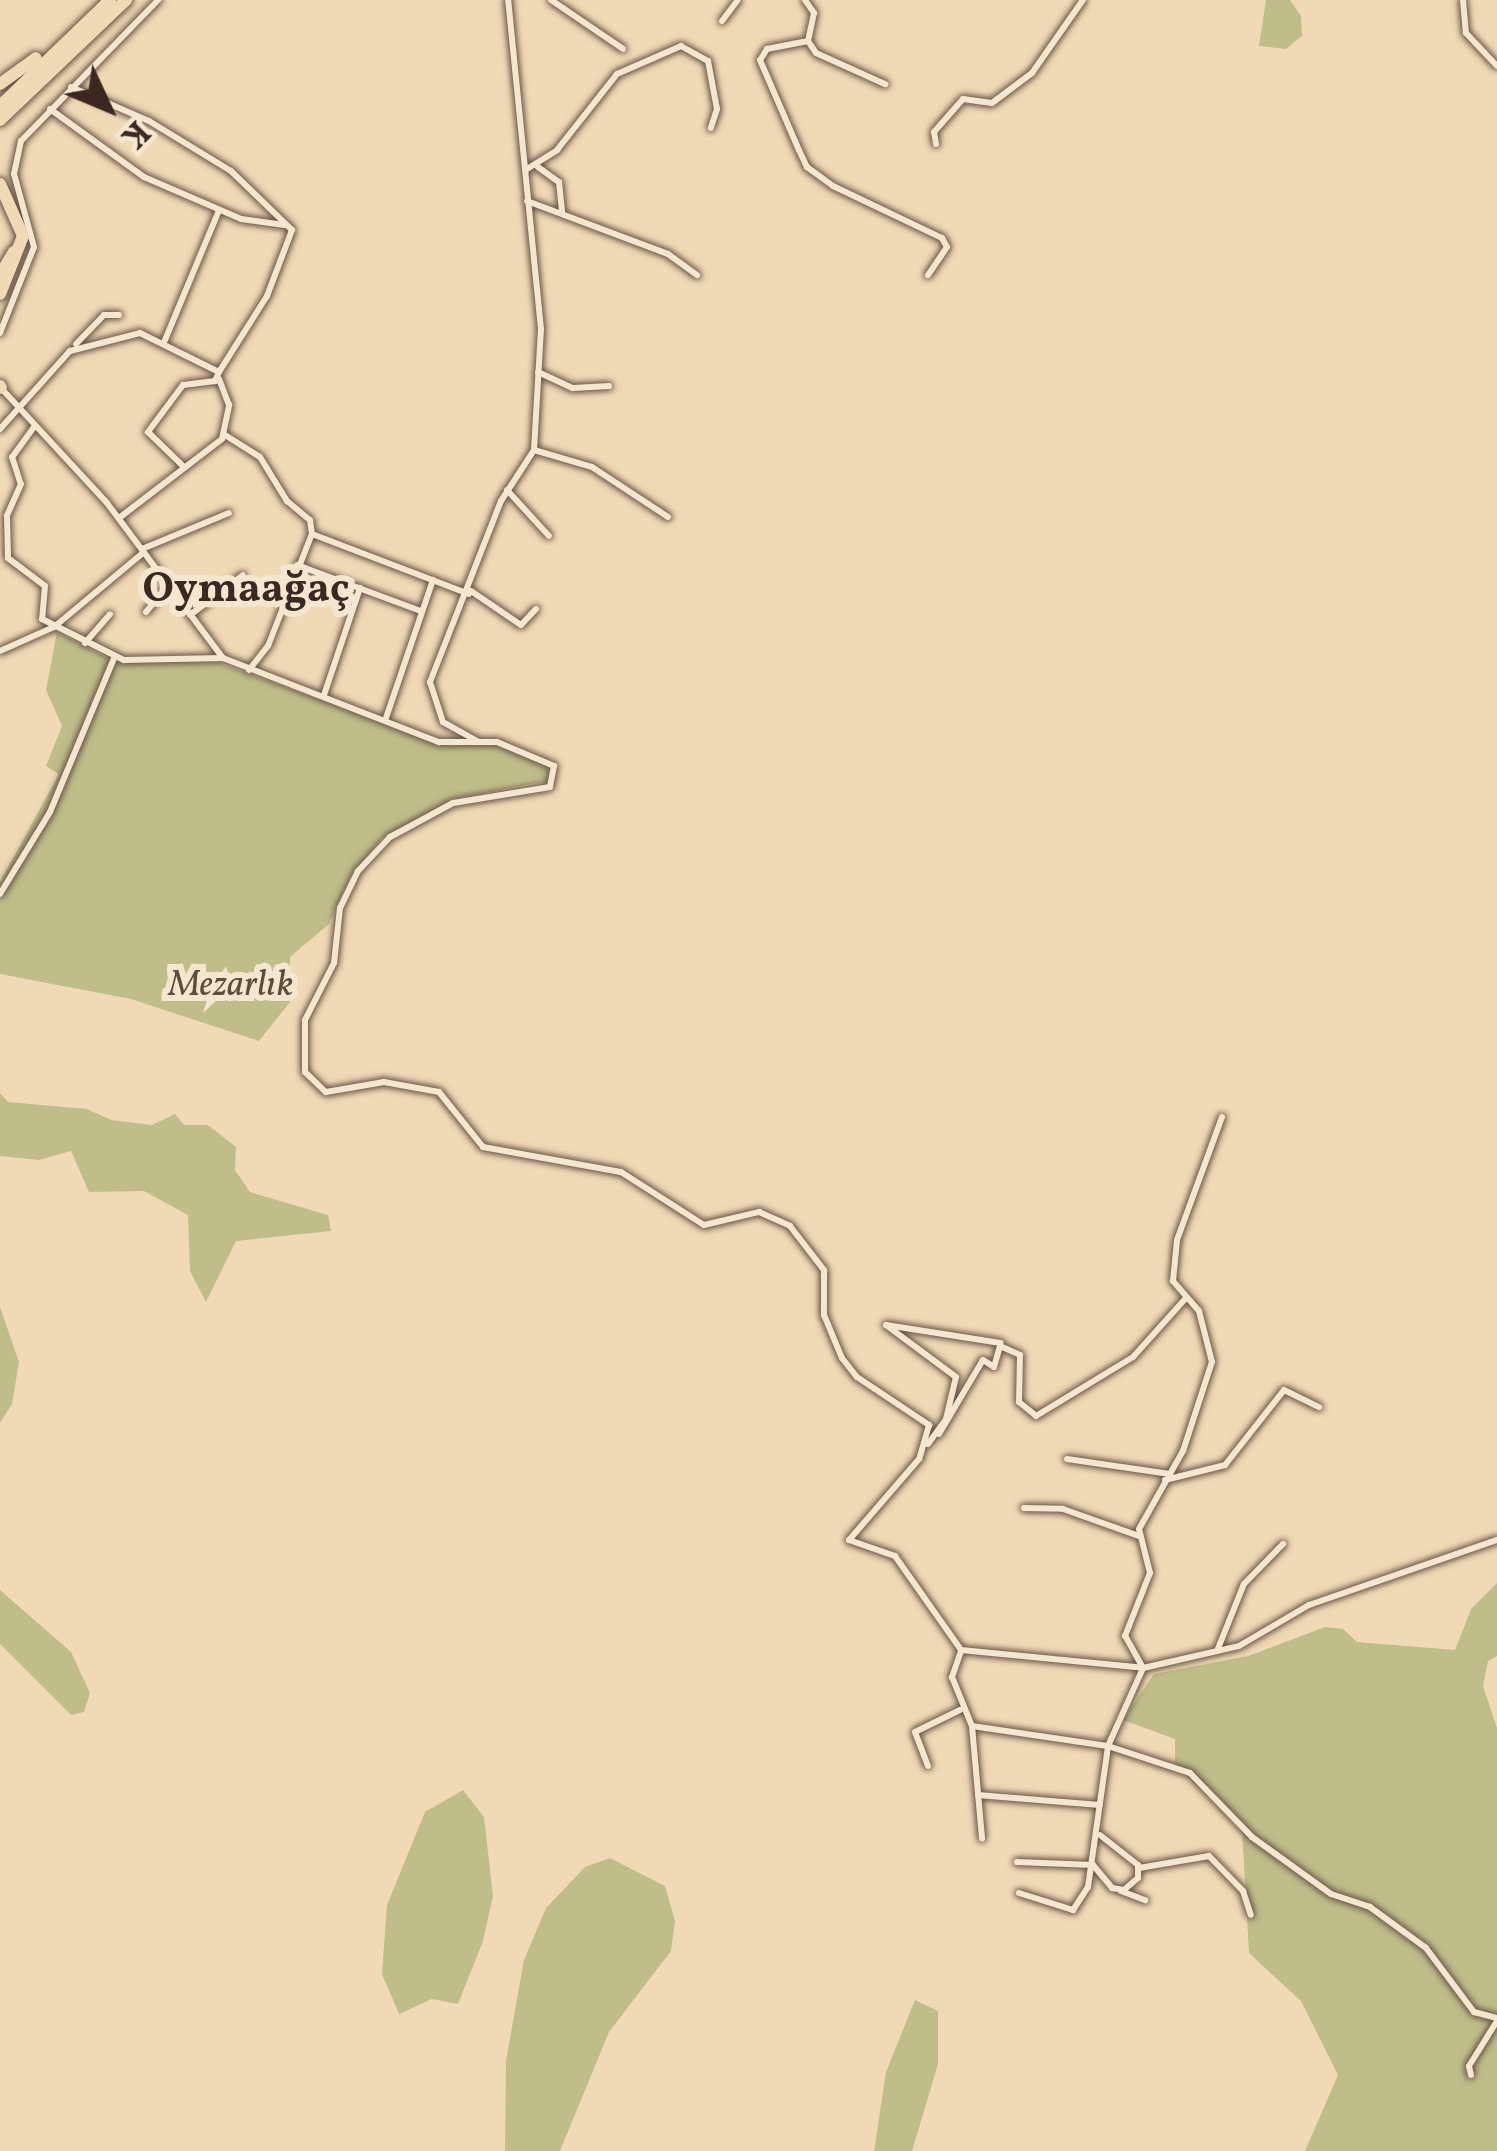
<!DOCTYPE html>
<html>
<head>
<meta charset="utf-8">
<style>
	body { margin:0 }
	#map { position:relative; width:1497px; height:2151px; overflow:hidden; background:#f0dab5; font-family:Vollkorn,serif }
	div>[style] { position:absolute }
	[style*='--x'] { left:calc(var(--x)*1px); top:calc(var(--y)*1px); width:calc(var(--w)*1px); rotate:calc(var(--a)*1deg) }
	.green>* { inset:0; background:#bfbe8a }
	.roads { filter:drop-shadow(0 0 3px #695446) drop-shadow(0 0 3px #695446) }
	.minor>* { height:6px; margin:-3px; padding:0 3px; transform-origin:3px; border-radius:3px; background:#f5e7cf }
	.trunk>* { height:12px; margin:-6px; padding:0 6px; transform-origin:6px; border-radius:6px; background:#f0dab5 }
	span { translate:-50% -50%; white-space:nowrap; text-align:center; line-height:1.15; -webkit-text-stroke:12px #f5e7cf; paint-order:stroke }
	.park-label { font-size:36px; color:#5d4e3b; font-style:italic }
	.quarter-label { font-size:42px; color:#3c2821; font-weight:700 }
	.north { position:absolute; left:48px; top:48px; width:120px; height:120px; -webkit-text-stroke:9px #f5e7cf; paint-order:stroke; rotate:134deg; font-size:33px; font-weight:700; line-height:48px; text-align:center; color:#3c2821 }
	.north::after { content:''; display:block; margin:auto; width:42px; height:54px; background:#3c2821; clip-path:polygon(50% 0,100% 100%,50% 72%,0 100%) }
</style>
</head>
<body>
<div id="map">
	<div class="green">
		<div style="clip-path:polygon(1266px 0,1290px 0,1301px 16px,1302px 36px,1286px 49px,1259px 46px)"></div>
		<div style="clip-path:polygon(57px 632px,115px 662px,218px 663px,449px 746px,496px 743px,547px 766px,551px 780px,453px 799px,381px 839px,350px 877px,329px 924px,290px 957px,290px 1002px,259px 1041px,131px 999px,0 974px,0 882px,59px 774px,46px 766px,62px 726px,46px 690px)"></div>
		<div style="clip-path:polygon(0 1093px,8px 1102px,87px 1109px,111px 1120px,152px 1125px,175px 1114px,184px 1125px,208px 1125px,236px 1147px,235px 1170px,250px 1192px,328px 1215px,331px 1231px,236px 1241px,206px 1302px,190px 1271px,188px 1215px,144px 1191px,89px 1192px,71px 1151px,39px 1160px,0 1156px)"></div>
		<div style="clip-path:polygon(0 1307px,19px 1362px,12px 1404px,0 1423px)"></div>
		<div style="clip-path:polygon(1497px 1583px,1497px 1656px,1488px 1661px,1483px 1686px,1497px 1728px,1497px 2151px,1305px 2151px,1338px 2075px,1301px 2001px,1249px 1953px,1242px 1828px,1175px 1765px,1175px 1739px,1123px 1720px,1154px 1674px,1248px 1656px,1325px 1627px,1343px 1629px,1357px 1642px,1455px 1650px,1471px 1609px)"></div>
		<div style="clip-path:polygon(0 1590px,71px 1652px,90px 1693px,84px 1712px,71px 1715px,0 1644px)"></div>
		<div style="clip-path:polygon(463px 1790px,484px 1817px,493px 1896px,483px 1941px,458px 2004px,432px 1999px,399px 2014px,382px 1974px,387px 1905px,425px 1812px)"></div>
		<div style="clip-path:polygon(610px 1858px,665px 1886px,675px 1921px,671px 1951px,609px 2032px,560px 2151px,505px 2151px,506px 2061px,524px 1960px,546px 1908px,585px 1867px)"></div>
		<div style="clip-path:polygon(915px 2000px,938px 2011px,938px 2064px,912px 2151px,874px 2151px,886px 2072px)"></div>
	</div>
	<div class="roads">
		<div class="minor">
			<div style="--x:551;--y:0;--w:87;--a:34.2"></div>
			<div style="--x:805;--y:0;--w:16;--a:55"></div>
			<div style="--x:814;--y:13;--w:29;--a:102"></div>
			<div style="--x:808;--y:41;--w:42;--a:169"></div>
			<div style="--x:767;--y:49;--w:13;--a:122"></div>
			<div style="--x:760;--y:60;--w:98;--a:66.6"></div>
			<div style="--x:799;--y:150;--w:19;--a:65"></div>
			<div style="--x:807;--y:167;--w:32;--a:36"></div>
			<div style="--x:833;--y:186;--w:121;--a:25.5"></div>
			<div style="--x:942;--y:238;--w:10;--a:61"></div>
			<div style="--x:947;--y:247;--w:34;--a:124"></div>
			<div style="--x:1463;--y:0;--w:33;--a:85"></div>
			<div style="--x:1466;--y:33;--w:45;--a:46.8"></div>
			<div style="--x:722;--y:21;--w:26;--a:-53"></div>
			<div style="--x:808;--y:41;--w:14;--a:56"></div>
			<div style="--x:816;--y:53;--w:76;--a:24.2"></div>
			<div style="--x:71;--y:87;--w:85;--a:23.6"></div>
			<div style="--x:149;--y:121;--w:96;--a:31.4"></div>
			<div style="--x:231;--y:171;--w:85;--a:44"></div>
			<div style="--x:292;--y:230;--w:71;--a:110.7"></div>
			<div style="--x:267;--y:296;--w:90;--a:122.3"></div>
			<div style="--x:50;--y:109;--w:116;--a:35.9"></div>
			<div style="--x:144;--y:177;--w:106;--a:23.4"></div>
			<div style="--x:241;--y:219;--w:44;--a:7.8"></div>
			<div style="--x:936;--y:144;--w:12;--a:-99"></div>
			<div style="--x:934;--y:132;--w:44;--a:-48.7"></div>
			<div style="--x:963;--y:99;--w:29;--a:8"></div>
			<div style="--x:992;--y:103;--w:50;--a:-36.9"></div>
			<div style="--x:1032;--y:73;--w:89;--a:-55.1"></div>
			<div style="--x:538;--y:167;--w:26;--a:36"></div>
			<div style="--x:559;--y:182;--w:30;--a:84"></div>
			<div style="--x:527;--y:169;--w:36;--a:-32"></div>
			<div style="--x:557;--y:150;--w:97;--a:-51.7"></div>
			<div style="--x:617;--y:74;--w:70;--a:-23.6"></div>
			<div style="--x:681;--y:46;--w:31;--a:29"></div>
			<div style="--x:708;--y:61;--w:49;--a:79.4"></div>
			<div style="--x:717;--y:109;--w:20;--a:108"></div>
			<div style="--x:527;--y:201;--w:151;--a:20.6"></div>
			<div style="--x:668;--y:254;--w:36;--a:36"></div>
			<div style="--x:0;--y:333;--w:92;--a:-68.4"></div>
			<div style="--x:34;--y:247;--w:76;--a:-105.3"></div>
			<div style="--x:14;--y:174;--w:34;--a:-78"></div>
			<div style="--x:21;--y:141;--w:197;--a:-45.8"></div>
			<div style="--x:165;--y:340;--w:141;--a:-67.4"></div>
			<div style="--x:76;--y:344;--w:40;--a:-46"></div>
			<div style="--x:104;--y:315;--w:15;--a:0"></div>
			<div style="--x:538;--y:372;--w:38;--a:25"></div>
			<div style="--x:573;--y:388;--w:36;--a:-3"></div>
			<div style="--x:1;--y:388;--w:156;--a:47.3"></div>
			<div style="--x:107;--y:503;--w:194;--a:53.2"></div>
			<div style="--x:223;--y:658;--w:232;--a:21.3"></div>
			<div style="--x:439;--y:742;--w:58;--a:0"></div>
			<div style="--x:497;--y:742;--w:62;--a:22.8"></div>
			<div style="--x:554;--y:766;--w:21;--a:101"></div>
			<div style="--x:550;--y:787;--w:98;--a:170.6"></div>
			<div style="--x:453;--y:803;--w:72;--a:151.6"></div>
			<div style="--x:390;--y:837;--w:47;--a:133.3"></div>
			<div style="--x:358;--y:871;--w:41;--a:115.9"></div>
			<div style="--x:340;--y:908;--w:55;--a:96.2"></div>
			<div style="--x:334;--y:963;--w:64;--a:117"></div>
			<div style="--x:305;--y:1020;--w:52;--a:90"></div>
			<div style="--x:305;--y:1072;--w:29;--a:44"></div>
			<div style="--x:326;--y:1092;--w:59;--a:-9.8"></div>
			<div style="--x:384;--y:1082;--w:56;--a:10.3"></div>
			<div style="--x:439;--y:1092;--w:70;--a:51.3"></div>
			<div style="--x:483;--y:1147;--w:140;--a:10.3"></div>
			<div style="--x:621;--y:1172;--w:98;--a:32.6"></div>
			<div style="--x:704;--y:1225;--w:57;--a:-13.3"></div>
			<div style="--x:759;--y:1212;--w:34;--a:24"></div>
			<div style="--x:790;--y:1226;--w:56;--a:52.3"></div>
			<div style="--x:824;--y:1270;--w:45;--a:90"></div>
			<div style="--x:824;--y:1315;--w:47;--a:67.3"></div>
			<div style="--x:842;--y:1358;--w:24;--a:52"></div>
			<div style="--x:857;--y:1377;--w:87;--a:33.7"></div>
			<div style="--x:929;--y:1425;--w:35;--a:106"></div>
			<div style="--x:919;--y:1459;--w:107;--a:130.8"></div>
			<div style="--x:849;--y:1540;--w:49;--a:19.2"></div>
			<div style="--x:895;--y:1556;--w:115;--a:54.9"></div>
			<div style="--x:961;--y:1650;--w:183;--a:5.6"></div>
			<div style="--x:1143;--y:1668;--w:98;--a:-12.9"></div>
			<div style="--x:1239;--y:1646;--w:81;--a:-30.4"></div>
			<div style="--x:1309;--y:1605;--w:199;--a:-19.1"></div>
			<div style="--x:34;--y:427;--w:37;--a:126"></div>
			<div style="--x:12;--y:457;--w:28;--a:72"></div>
			<div style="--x:21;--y:484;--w:35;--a:114"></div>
			<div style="--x:7;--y:516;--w:42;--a:88.6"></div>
			<div style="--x:8;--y:558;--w:46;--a:37.1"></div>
			<div style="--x:45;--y:586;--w:33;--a:95"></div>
			<div style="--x:42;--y:619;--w:92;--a:26.6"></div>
			<div style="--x:124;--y:660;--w:99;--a:-1.2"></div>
			<div style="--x:0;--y:429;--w:105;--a:-48.1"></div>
			<div style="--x:70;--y:351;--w:72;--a:-14.4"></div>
			<div style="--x:140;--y:333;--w:88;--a:26.3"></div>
			<div style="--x:219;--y:372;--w:10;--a:114"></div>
			<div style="--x:215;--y:381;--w:32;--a:173"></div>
			<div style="--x:183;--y:385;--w:59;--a:126.7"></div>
			<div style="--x:148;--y:432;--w:50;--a:44.2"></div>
			<div style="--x:225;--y:435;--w:41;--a:32.2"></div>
			<div style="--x:260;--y:457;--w:52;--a:58.5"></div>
			<div style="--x:287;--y:501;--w:30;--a:40"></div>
			<div style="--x:310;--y:520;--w:14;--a:82"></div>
			<div style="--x:534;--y:450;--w:60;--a:16.3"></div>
			<div style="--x:592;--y:467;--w:91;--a:33.3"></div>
			<div style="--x:507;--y:490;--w:62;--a:47.6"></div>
			<div style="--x:119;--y:518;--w:130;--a:-37.5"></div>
			<div style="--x:222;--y:439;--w:35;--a:-78"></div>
			<div style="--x:229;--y:405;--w:28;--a:-111"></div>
			<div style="--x:142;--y:549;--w:94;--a:-22.5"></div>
			<div style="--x:297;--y:565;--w:132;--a:20.4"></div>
			<div style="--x:471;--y:591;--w:60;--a:34.2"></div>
			<div style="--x:521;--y:625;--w:22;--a:-47"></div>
			<div style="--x:146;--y:612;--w:34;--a:-50"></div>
			<div style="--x:190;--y:615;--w:66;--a:-37"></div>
			<div style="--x:85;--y:643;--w:38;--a:-49"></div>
			<div style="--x:0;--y:651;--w:59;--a:-24"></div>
			<div style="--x:54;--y:627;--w:117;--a:-39.8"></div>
			<div style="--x:249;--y:670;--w:31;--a:-52"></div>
			<div style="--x:268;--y:646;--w:120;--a:-68.6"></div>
			<div style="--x:312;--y:534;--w:168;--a:20.9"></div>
			<div style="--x:324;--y:695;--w:113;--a:-71.4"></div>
			<div style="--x:386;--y:718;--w:146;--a:-71.2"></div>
			<div style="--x:479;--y:742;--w:41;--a:-150.9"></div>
			<div style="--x:443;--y:722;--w:42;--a:-108"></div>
			<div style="--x:430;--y:682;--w:194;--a:-68.6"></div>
			<div style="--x:501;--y:501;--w:61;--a:-57.1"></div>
			<div style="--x:534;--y:450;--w:121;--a:-86.7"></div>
			<div style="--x:541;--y:329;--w:331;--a:-95.7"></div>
			<div style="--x:0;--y:894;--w:96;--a:-58.6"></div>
			<div style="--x:50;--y:812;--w:167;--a:-67.4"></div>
			<div style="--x:939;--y:1434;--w:86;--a:-59.3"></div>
			<div style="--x:983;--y:1360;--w:13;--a:32"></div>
			<div style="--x:994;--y:1367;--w:22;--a:-74"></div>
			<div style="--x:1000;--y:1346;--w:22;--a:24"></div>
			<div style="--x:1020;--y:1355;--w:47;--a:91.2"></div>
			<div style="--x:1019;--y:1402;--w:22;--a:39"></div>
			<div style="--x:1036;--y:1416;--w:114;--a:-31.3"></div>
			<div style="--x:1133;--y:1357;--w:79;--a:-48.1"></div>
			<div style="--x:928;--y:1444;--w:31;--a:-54"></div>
			<div style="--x:946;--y:1419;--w:43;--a:-76.6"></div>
			<div style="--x:956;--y:1377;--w:87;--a:-143.4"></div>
			<div style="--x:886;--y:1325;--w:116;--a:8.9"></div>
			<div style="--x:1067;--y:1459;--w:104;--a:8.3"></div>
			<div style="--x:1165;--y:1480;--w:62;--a:-14"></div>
			<div style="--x:1225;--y:1465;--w:95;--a:-51.8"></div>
			<div style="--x:1284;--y:1390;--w:39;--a:26"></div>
			<div style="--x:1024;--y:1508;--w:39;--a:1"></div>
			<div style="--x:1063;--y:1509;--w:81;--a:19.6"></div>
			<div style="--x:961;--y:1651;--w:28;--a:109"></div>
			<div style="--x:952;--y:1677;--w:53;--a:67.8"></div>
			<div style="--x:972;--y:1726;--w:113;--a:84.9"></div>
			<div style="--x:1217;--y:1651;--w:72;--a:-68.1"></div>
			<div style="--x:1244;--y:1584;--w:56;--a:-45.7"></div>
			<div style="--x:972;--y:1726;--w:137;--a:8.4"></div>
			<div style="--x:1108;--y:1746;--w:86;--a:18.2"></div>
			<div style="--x:1190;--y:1773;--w:89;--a:45.9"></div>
			<div style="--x:1252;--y:1837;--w:97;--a:35.8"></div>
			<div style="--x:1331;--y:1894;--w:41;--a:18.4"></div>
			<div style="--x:1370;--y:1907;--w:69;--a:36.2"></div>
			<div style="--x:1426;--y:1948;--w:80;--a:53.1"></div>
			<div style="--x:1474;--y:2012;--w:24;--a:15"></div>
			<div style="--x:928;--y:1766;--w:36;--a:-111"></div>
			<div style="--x:915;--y:1732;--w:50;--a:-26.1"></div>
			<div style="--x:978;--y:1795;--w:122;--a:4.7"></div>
			<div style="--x:1017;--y:1862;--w:76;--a:2.3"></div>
			<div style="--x:1093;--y:1865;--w:30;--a:50"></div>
			<div style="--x:1112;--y:1888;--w:12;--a:9"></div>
			<div style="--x:1124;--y:1890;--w:18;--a:-41"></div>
			<div style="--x:1138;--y:1878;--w:13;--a:-90"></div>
			<div style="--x:1138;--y:1865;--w:48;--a:-141.7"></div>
			<div style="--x:1139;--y:1868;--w:71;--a:-9.7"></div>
			<div style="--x:1209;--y:1856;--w:49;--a:45.8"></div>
			<div style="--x:1243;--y:1891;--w:25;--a:72"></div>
			<div style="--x:1121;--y:1891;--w:26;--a:21"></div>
			<div style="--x:1019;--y:1893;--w:57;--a:17.5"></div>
			<div style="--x:1073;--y:1910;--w:27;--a:-57"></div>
			<div style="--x:1088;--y:1887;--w:142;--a:-81.9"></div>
			<div style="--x:1108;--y:1746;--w:85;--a:-65.8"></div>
			<div style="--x:1143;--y:1668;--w:37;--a:-119"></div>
			<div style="--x:1125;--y:1636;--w:68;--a:-68.4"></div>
			<div style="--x:1150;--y:1573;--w:45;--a:-104"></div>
			<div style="--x:1139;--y:1529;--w:90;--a:-60.6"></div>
			<div style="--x:1183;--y:1451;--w:94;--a:-72"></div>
			<div style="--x:1212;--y:1362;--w:53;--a:-104.3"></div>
			<div style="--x:1199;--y:1311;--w:40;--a:-131"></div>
			<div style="--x:1173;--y:1281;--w:41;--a:-84.4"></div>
			<div style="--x:1177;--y:1240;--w:131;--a:-69.9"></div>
			<div style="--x:1471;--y:2075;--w:9;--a:-103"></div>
			<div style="--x:1469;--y:2066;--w:53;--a:-58.1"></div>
		</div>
		<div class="trunk">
			<div style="--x:0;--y:84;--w:44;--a:-35.8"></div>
			<div style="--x:0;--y:106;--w:153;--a:-43.9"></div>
			<div style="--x:0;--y:120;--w:174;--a:-43.6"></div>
			<div style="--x:0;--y:184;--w:57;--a:66.1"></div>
			<div style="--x:23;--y:236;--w:62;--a:111.6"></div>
			<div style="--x:0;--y:275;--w:27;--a:-59"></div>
			<div style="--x:0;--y:386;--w:2;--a:63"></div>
		</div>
	</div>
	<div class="park-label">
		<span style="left:231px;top:987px">Mezarlık</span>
	</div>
	<div class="quarter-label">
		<span style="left:246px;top:591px">Oymaağaç</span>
	</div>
	<div class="north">K</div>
</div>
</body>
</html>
